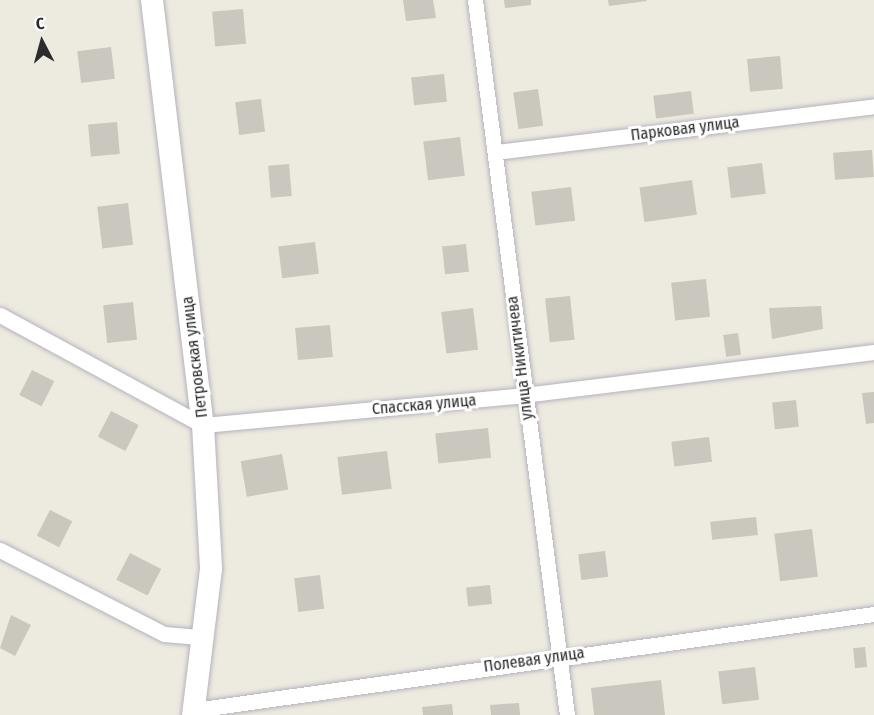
<!DOCTYPE html>
<html>
<head>
<meta charset="utf-8">
<style>
	body { margin:0 }
	#map { position:relative; width:874px; height:715px; overflow:hidden; background:#edebdf; font-family:"Fira Sans Condensed",sans-serif }
	div>[style] { position:absolute }
	[style*='--x'] { left:calc(var(--x)*1px); top:calc(var(--y)*1px); width:calc(var(--w)*1px); rotate:calc(var(--a)*1deg) }
	.building>* { inset:0; background:#c9c7be; transform-origin:0 0 }
	.roads { filter:drop-shadow(0 0 2px #b4b2bf) drop-shadow(0 0 2px #b4b2bf) }
	.street>* { height:15px; margin:-7.5px; padding:0 7.5px; transform-origin:7.5px; border-radius:7.5px; background:#fff }
	.secondary>* { height:22px; margin:-11px; padding:0 11px; transform-origin:11px; border-radius:11px; background:#fff }
	span { translate:-50% -50%; white-space:nowrap; text-align:center; line-height:1.15; -webkit-text-stroke:6px #fff; paint-order:stroke }
	.street-label { font-size:16px; color:#2c2c2c }
	.north { position:absolute; left:12px; top:12px; width:60px; height:60px; -webkit-text-stroke:4px #fff; paint-order:stroke; rotate:354deg; font-size:16px; font-weight:700; line-height:24px; text-align:center; color:#2c2c2c }
	.north::after { content:''; display:block; margin:auto; width:21px; height:27px; background:#2c2c2c; clip-path:polygon(50% 0,100% 100%,50% 72%,0 100%) }
</style>
</head>
<body>
<div id="map">
	<div class="building">
		<div style="clip-path:polygon(403px 0,433px 0,436px 18px,406px 21px)"></div>
		<div style="clip-path:polygon(504px 0,531px 0,531px 5px,505px 8px)"></div>
		<div style="clip-path:polygon(608px 0,646px 0,647px 1px,609px 6px)"></div>
		<div style="left:243px;top:9px;width:35px;height:31px;rotate:85deg"></div>
		<div style="left:111px;top:47px;width:32px;height:34px;rotate:83deg"></div>
		<div style="left:780px;top:56px;width:33px;height:33px;rotate:85deg"></div>
		<div style="left:444px;top:74px;width:28px;height:33px;rotate:84deg"></div>
		<div style="left:538px;top:89px;width:37px;height:25px;rotate:82deg"></div>
		<div style="left:691px;top:91px;width:23px;height:38px;rotate:83deg"></div>
		<div style="left:261px;top:99px;width:33px;height:26px;rotate:83deg"></div>
		<div style="left:117px;top:122px;width:32px;height:29px;rotate:85deg"></div>
		<div style="left:460px;top:137px;width:39px;height:37px;rotate:83deg"></div>
		<div style="left:872px;top:150px;width:27px;height:39px;rotate:86deg"></div>
		<div style="left:762px;top:163px;width:31px;height:35px;rotate:83deg"></div>
		<div style="left:289px;top:164px;width:32px;height:21px;rotate:85deg"></div>
		<div style="left:692px;top:180px;width:35px;height:53px;rotate:82deg"></div>
		<div style="left:571px;top:187px;width:34px;height:40px;rotate:83deg"></div>
		<div style="left:128px;top:203px;width:42px;height:31px;rotate:83deg"></div>
		<div style="left:315px;top:242px;width:32px;height:37px;rotate:83deg"></div>
		<div style="left:466px;top:244px;width:28px;height:24px;rotate:84deg"></div>
		<div style="left:706px;top:279px;width:38px;height:35px;rotate:84deg"></div>
		<div style="left:570px;top:296px;width:44px;height:25px;rotate:84deg"></div>
		<div style="left:133px;top:302px;width:38px;height:30px;rotate:84deg"></div>
		<div style="clip-path:polygon(821px 306px,823px 329px,772px 339px,769px 308px)"></div>
		<div style="left:473px;top:308px;width:42px;height:32px;rotate:83deg"></div>
		<div style="left:330px;top:325px;width:32px;height:35px;rotate:85deg"></div>
		<div style="left:738px;top:333px;width:22px;height:15px;rotate:82deg"></div>
		<div style="left:32px;top:370px;width:25px;height:28px;rotate:27deg"></div>
		<div style="clip-path:polygon(874px 392px,874px 423px,866px 424px,862px 393px)"></div>
		<div style="left:796px;top:400px;width:27px;height:24px;rotate:84deg"></div>
		<div style="left:111px;top:411px;width:31px;height:29px;rotate:27deg"></div>
		<div style="left:488px;top:428px;width:30px;height:53px;rotate:84deg"></div>
		<div style="left:709px;top:437px;width:25px;height:38px;rotate:83deg"></div>
		<div style="left:387px;top:451px;width:38px;height:50px;rotate:83deg"></div>
		<div style="left:282px;top:454px;width:36px;height:42px;rotate:80deg"></div>
		<div style="left:50px;top:510px;width:25px;height:29px;rotate:27deg"></div>
		<div style="left:756px;top:517px;width:18px;height:46px;rotate:84deg"></div>
		<div style="left:812px;top:529px;width:48px;height:38px;rotate:83deg"></div>
		<div style="left:605px;top:551px;width:26px;height:27px;rotate:83deg"></div>
		<div style="left:130px;top:553px;width:35px;height:30px;rotate:27deg"></div>
		<div style="left:320px;top:575px;width:34px;height:26px;rotate:83deg"></div>
		<div style="left:490px;top:585px;width:19px;height:24px;rotate:84deg"></div>
		<div style="clip-path:polygon(11px 615px,31px 625px,15px 656px,0 648px)"></div>
		<div style="left:865px;top:647px;width:20px;height:12px;rotate:84deg"></div>
		<div style="left:755px;top:667px;width:33px;height:37px;rotate:83deg"></div>
		<div style="clip-path:polygon(661px 680px,665px 715px,594px 715px,591px 688px)"></div>
		<div style="clip-path:polygon(519px 703px,520px 715px,491px 715px,490px 705px)"></div>
		<div style="clip-path:polygon(452px 704px,453px 715px,423px 715px,422px 707px)"></div>
	</div>
	<div class="roads">
		<div class="street">
			<div style="--x:475;--y:0;--w:721;--a:82.67"></div>
			<div style="--x:496;--y:152;--w:381;--a:-6.9"></div>
			<div style="--x:0;--y:315;--w:231;--a:28.5"></div>
			<div style="--x:203;--y:425;--w:322;--a:-5.3"></div>
			<div style="--x:524;--y:395;--w:353;--a:-7"></div>
			<div style="--x:0;--y:550;--w:184;--a:27.1"></div>
			<div style="--x:164;--y:634;--w:38;--a:5"></div>
			<div style="--x:194;--y:710;--w:687;--a:-8.04"></div>
		</div>
		<div class="secondary">
			<div style="--x:152;--y:0;--w:428;--a:83.2"></div>
			<div style="--x:203;--y:425;--w:144;--a:86.8"></div>
			<div style="--x:211;--y:569;--w:147;--a:97"></div>
		</div>
	</div>
	<div class="street-label">
		<span style="left:685px;top:129px;rotate:-7deg">Парковая улица</span>
		<span style="left:195px;top:357px;rotate:-97deg">Петровская улица</span>
		<span style="left:520px;top:358px;rotate:-97deg">улица Никитичева</span>
		<span style="left:424px;top:405px;rotate:-5deg">Спасская улица</span>
		<span style="left:534px;top:660px;rotate:-8deg">Полевая улица</span>
	</div>
	<div class="north">С</div>
</div>
</body>
</html>
